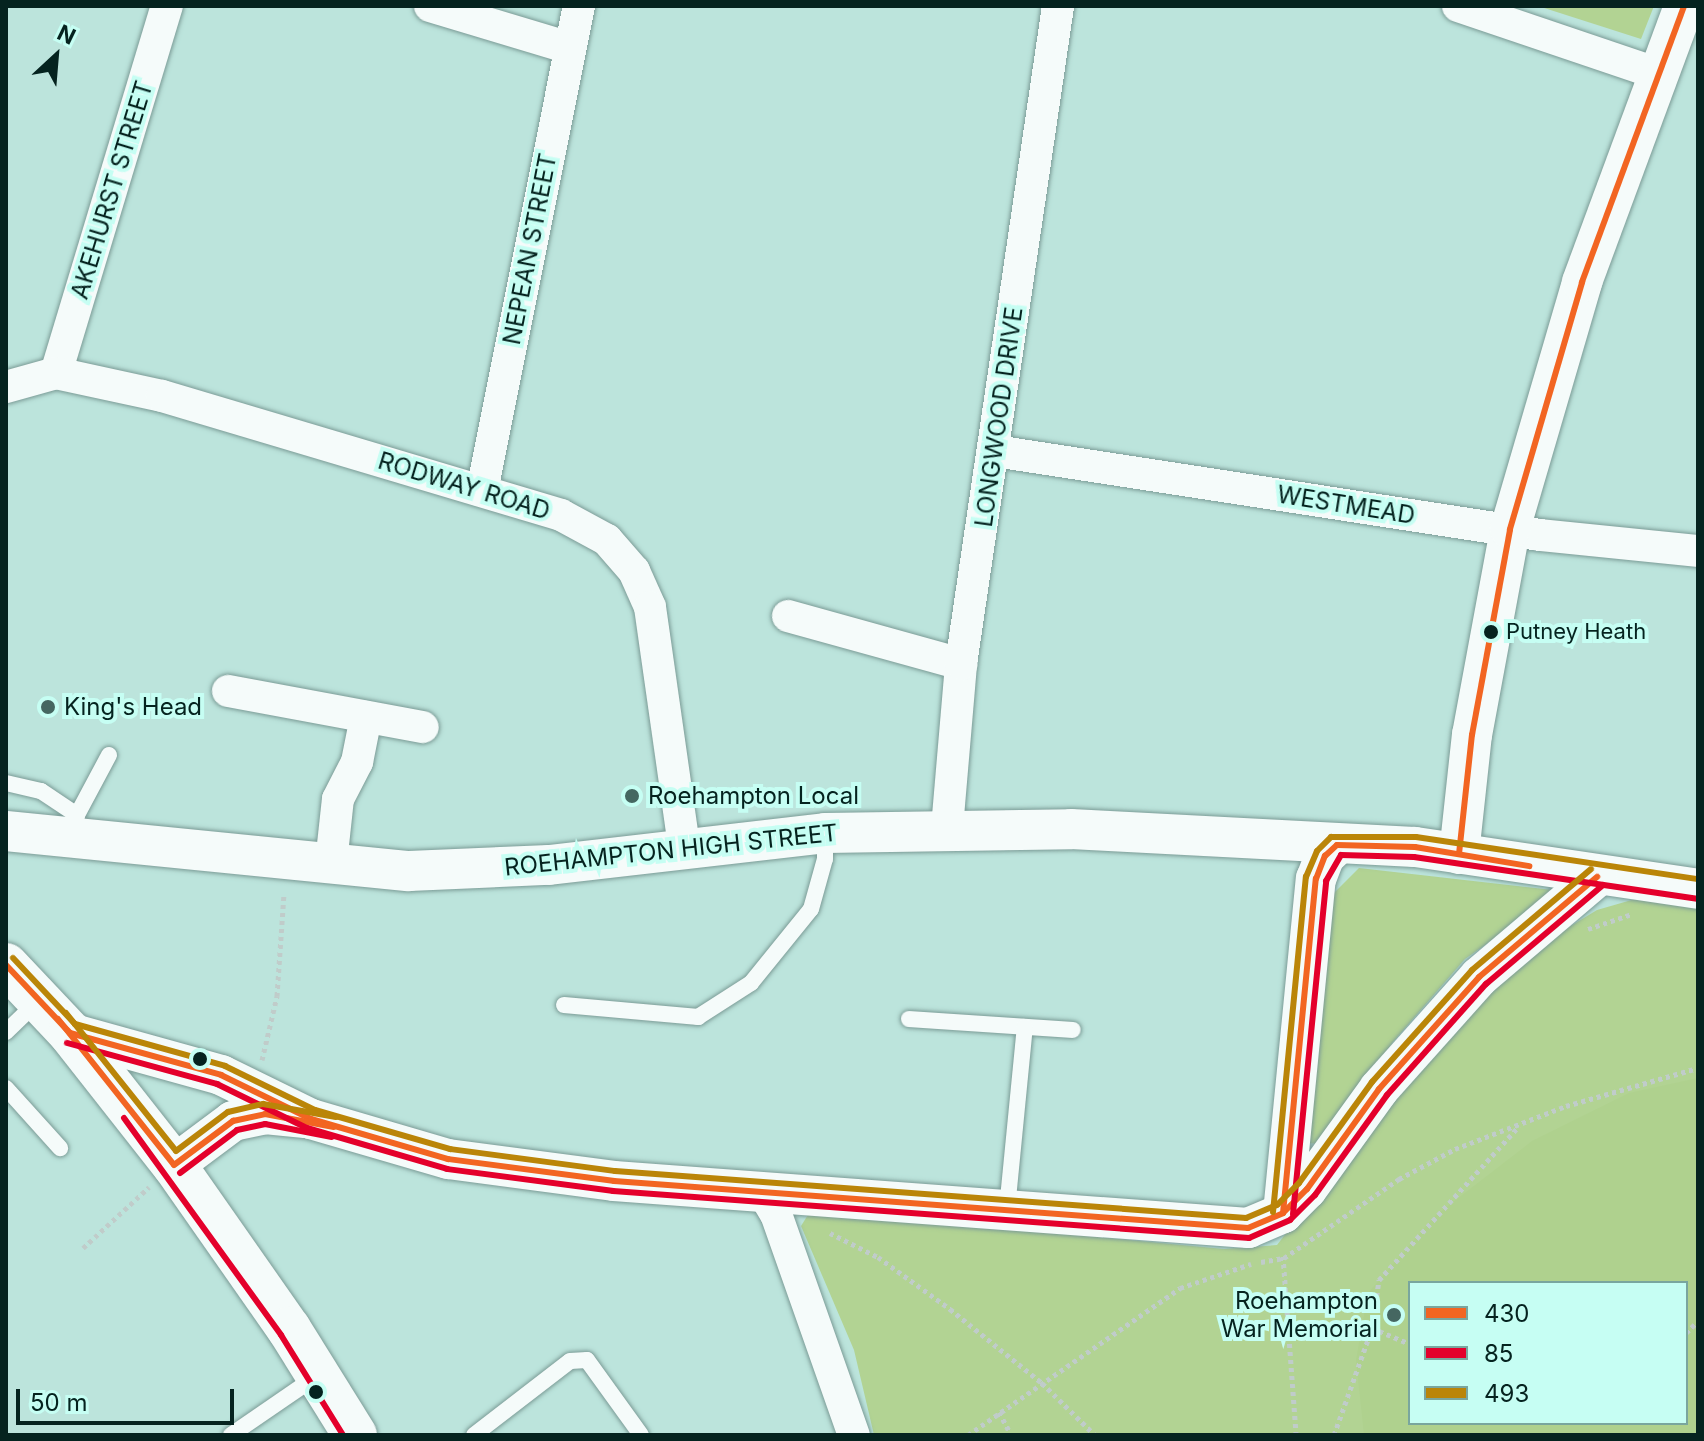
<!DOCTYPE html>
<html>
<head>
<meta charset="utf-8">
<style>
	body { margin:0 }
	#map { position:relative; width:1704px; height:1441px; overflow:hidden; background:#bce4dc; font-family:Inter,sans-serif }
	div>[style] { position:absolute }
	[style*='--x'] { left:calc(var(--x)*1px); top:calc(var(--y)*1px); width:calc(var(--w)*1px); rotate:calc(var(--a)*1deg) }
	.green>* { inset:0; background:#b2d393 }
	.forest>* { inset:0; background:#afd18e }
	.path>* { height:5px; margin-top:-2.5px; transform-origin:0; background:repeating-linear-gradient(90deg,#c0ccca 0 4px,transparent 0 8px) }
	.roads { filter:drop-shadow(0 0 2px #7b9b96) drop-shadow(0 0 2px #7b9b96) }
	.service>* { height:16px; margin:-8px; padding:0 8px; transform-origin:8px; border-radius:8px; background:#f5fbfa }
	.minor>* { height:32px; margin:-16px; padding:0 16px; transform-origin:16px; border-radius:16px; background:#f5fbfa }
	.tertiary>* { height:40px; margin:-20px; padding:0 20px; transform-origin:20px; border-radius:20px; background:#f5fbfa }
	.trunk>* { height:44px; margin:-22px; padding:0 22px; transform-origin:22px; border-radius:22px; background:#f5fbfa }
	.bus-1>* { height:6px; margin:-3px; padding:0 3px; transform-origin:3px; border-radius:3px; background:#f26522 }
	.bus-2>* { height:6px; margin:-3px; padding:0 3px; transform-origin:3px; border-radius:3px; background:#e4002b }
	.bus-3>* { height:6px; margin:-3px; padding:0 3px; transform-origin:3px; border-radius:3px; background:#ba8508 }
	.dots>* { width:22px; height:22px; translate:-50% -50%; box-sizing:border-box; border:4px solid #c6fef3; border-radius:50% }
	span { translate:-50% -50%; white-space:nowrap; text-align:center; line-height:1.15; -webkit-text-stroke:8px #c6fef3; paint-order:stroke }
	.bus-label { font-size:22px; color:#05231f }
	.left { translate:0 -50%; text-align:left }
	.street-label { font-size:24px; color:#05231f }
	.poi-label { font-size:24px; color:#05231f }
	.right { translate:-100% -50%; text-align:right }
	.frame { position:absolute; inset:0; border:8px solid #05231f; pointer-events:none }
	.legend { position:absolute; left:1408px; top:1281px; width:280px; height:144px; box-sizing:border-box; background:#c6fef3; border:2px solid #79a69e; margin:0; padding:10px 14px; list-style:none; font-size:24px; color:#05231f }
	.legend li { display:flex; align-items:center; gap:16px; height:40px }
	.legend b { width:40px; border:2px solid #79a69e }
	.north { position:absolute; left:16px; top:16px; width:80px; height:80px; -webkit-text-stroke:6px #c6fef3; paint-order:stroke; rotate:26deg; font-size:22px; font-weight:700; line-height:32px; text-align:center; color:#05231f }
	.north::after { content:''; display:block; margin:auto; width:28px; height:36px; background:#05231f; clip-path:polygon(50% 0,100% 100%,50% 72%,0 100%) }
	.scale { position:absolute; left:16px; top:1389px; width:218px; height:36px; box-sizing:border-box; border:4px solid #05231f; border-top:0; padding-left:10px; font-size:24px; line-height:28px; white-space:nowrap; color:#05231f; -webkit-text-stroke:6px #c6fef3; paint-order:stroke }
</style>
</head>
<body>
<div id="map">
	<div class="green">
		<div style="clip-path:polygon(1538px 6px,1654px 6px,1641px 39px)"></div>
		<div style="clip-path:polygon(1359px 868px,1562px 891px,1465px 959px,1392px 1043px,1341px 1122px,1320px 1144px,1307px 1143px,1332px 895px)"></div>
		<div style="clip-path:polygon(evenodd,1642px 897px,1698px 905px,1698px 1435px,874px 1435px,854px 1350px,801px 1226px,811px 1210px,1224px 1249px,1277px 1245px,1406px 1076px,1505px 966px,1597px 910px,1642px 897px,1410px 1283px,1686px 1283px,1686px 1423px,1410px 1423px,1410px 1283px)"></div>
	</div>
	<div class="forest">
		<div style="clip-path:polygon(evenodd,1698px 1078px,1698px 1435px,1364px 1435px,1356px 1360px,1368px 1293px,1435px 1216px,1532px 1141px,1629px 1093px,1698px 1078px,1410px 1283px,1686px 1283px,1686px 1423px,1410px 1423px,1410px 1283px)"></div>
	</div>
	<div class="path">
		<div style="--x:1588;--y:929;--w:46;--a:-18.8"></div>
		<div style="--x:262;--y:1060;--w:66;--a:-76.8"></div>
		<div style="--x:277;--y:996;--w:103;--a:-86.1"></div>
		<div style="--x:830;--y:1233;--w:54;--a:26.6"></div>
		<div style="--x:878;--y:1257;--w:89;--a:35.8"></div>
		<div style="--x:950;--y:1309;--w:118;--a:38.8"></div>
		<div style="--x:1042;--y:1383;--w:74;--a:44.5"></div>
		<div style="--x:83;--y:1248;--w:90;--a:-42.7"></div>
		<div style="--x:1283;--y:1256;--w:179;--a:85.8"></div>
		<div style="--x:1261;--y:1262;--w:23;--a:-10"></div>
		<div style="--x:1284;--y:1258;--w:140;--a:-34.5"></div>
		<div style="--x:1399;--y:1179;--w:64;--a:-28.2"></div>
		<div style="--x:1455;--y:1149;--w:119;--a:-21.2"></div>
		<div style="--x:1566;--y:1106;--w:137;--a:-16.1"></div>
		<div style="--x:1372;--y:1328;--w:41;--a:22.8"></div>
		<div style="--x:1686;--y:1333;--w:17;--a:-45"></div>
		<div style="--x:999;--y:1412;--w:26;--a:62"></div>
		<div style="--x:968;--y:1435;--w:258;--a:-34.7"></div>
		<div style="--x:1180;--y:1288;--w:75;--a:-18.7"></div>
		<div style="--x:1334;--y:1435;--w:114;--a:-70.4"></div>
		<div style="--x:1372;--y:1328;--w:49;--a:-81.7"></div>
		<div style="--x:1379;--y:1280;--w:208;--a:-47.7"></div>
	</div>
	<div class="roads">
		<div class="service">
			<div style="--x:6;--y:783;--w:36;--a:13"></div>
			<div style="--x:41;--y:791;--w:43;--a:33.7"></div>
			<div style="--x:73;--y:838;--w:23;--a:-80"></div>
			<div style="--x:77;--y:815;--w:68;--a:-61.9"></div>
			<div style="--x:564;--y:1005;--w:135;--a:5.1"></div>
			<div style="--x:698;--y:1017;--w:63;--a:-32.7"></div>
			<div style="--x:751;--y:983;--w:95;--a:-51"></div>
			<div style="--x:811;--y:909;--w:52;--a:-74.4"></div>
			<div style="--x:825;--y:859;--w:25;--a:-90"></div>
			<div style="--x:909;--y:1019;--w:164;--a:3.8"></div>
			<div style="--x:6;--y:1032;--w:45;--a:-44.1"></div>
			<div style="--x:6;--y:1088;--w:81;--a:48"></div>
			<div style="--x:1007;--y:1209;--w:183;--a:-84.4"></div>
			<div style="--x:231;--y:1435;--w:104;--a:-34.5"></div>
			<div style="--x:474;--y:1435;--w:121;--a:-37.6"></div>
			<div style="--x:570;--y:1361;--w:17;--a:-3"></div>
			<div style="--x:587;--y:1360;--w:92;--a:54.2"></div>
		</div>
		<div class="minor">
			<div style="--x:430;--y:6;--w:146;--a:16.7"></div>
			<div style="--x:1458;--y:6;--w:209;--a:18.7"></div>
			<div style="--x:56;--y:373;--w:383;--a:-73.2"></div>
			<div style="--x:6;--y:387;--w:52;--a:-15.6"></div>
			<div style="--x:56;--y:373;--w:108;--a:12.2"></div>
			<div style="--x:162;--y:396;--w:416;--a:16.6"></div>
			<div style="--x:561;--y:515;--w:52;--a:28.5"></div>
			<div style="--x:607;--y:540;--w:41;--a:48.9"></div>
			<div style="--x:634;--y:571;--w:39;--a:66"></div>
			<div style="--x:650;--y:607;--w:241;--a:81.9"></div>
			<div style="--x:995;--y:451;--w:551;--a:8.76"></div>
			<div style="--x:1540;--y:535;--w:159;--a:5.8"></div>
			<div style="--x:482;--y:491;--w:495;--a:-78.7"></div>
			<div style="--x:788;--y:616;--w:180;--a:15.5"></div>
			<div style="--x:228;--y:691;--w:198;--a:10.5"></div>
			<div style="--x:947;--y:828;--w:165;--a:-85.1"></div>
			<div style="--x:961;--y:664;--w:665;--a:-81.61"></div>
			<div style="--x:331;--y:863;--w:64;--a:-83.8"></div>
			<div style="--x:338;--y:799;--w:42;--a:-62.8"></div>
			<div style="--x:357;--y:762;--w:46;--a:-78.7"></div>
			<div style="--x:762;--y:1191;--w:27;--a:59"></div>
			<div style="--x:776;--y:1214;--w:234;--a:70.6"></div>
		</div>
		<div class="tertiary">
			<div style="--x:6;--y:831;--w:405;--a:5.7"></div>
			<div style="--x:409;--y:871;--w:140;--a:-2.5"></div>
			<div style="--x:549;--y:865;--w:278;--a:-6.6"></div>
			<div style="--x:825;--y:833;--w:246;--a:-0.9"></div>
			<div style="--x:1071;--y:829;--w:344;--a:3"></div>
			<div style="--x:1415;--y:847;--w:286;--a:8.4"></div>
			<div style="--x:1459;--y:854;--w:120;--a:-83.8"></div>
			<div style="--x:1472;--y:735;--w:209;--a:-79.5"></div>
			<div style="--x:1510;--y:529;--w:257;--a:-73.7"></div>
			<div style="--x:1582;--y:282;--w:294;--a:-69.7"></div>
			<div style="--x:70;--y:1033;--w:157;--a:15.5"></div>
			<div style="--x:221;--y:1075;--w:100;--a:26.1"></div>
			<div style="--x:311;--y:1119;--w:143;--a:16.3"></div>
			<div style="--x:448;--y:1159;--w:167;--a:7.5"></div>
			<div style="--x:614;--y:1181;--w:636;--a:4.24"></div>
			<div style="--x:1248;--y:1228;--w:38;--a:-23"></div>
			<div style="--x:1283;--y:1213;--w:34;--a:-45"></div>
			<div style="--x:1307;--y:1189;--w:123;--a:-54.2"></div>
			<div style="--x:1379;--y:1089;--w:150;--a:-48.2"></div>
			<div style="--x:1479;--y:977;--w:155;--a:-40.3"></div>
			<div style="--x:174;--y:1165;--w:74;--a:-36.7"></div>
			<div style="--x:233;--y:1121;--w:33;--a:-12"></div>
			<div style="--x:265;--y:1114;--w:38;--a:6"></div>
			<div style="--x:1283;--y:1213;--w:336;--a:-84.4"></div>
			<div style="--x:1316;--y:879;--w:25;--a:-69"></div>
			<div style="--x:1325;--y:856;--w:16;--a:-43"></div>
		</div>
		<div class="trunk">
			<div style="--x:6;--y:965;--w:93;--a:46.7"></div>
			<div style="--x:70;--y:1033;--w:168;--a:51.8"></div>
			<div style="--x:174;--y:1165;--w:200;--a:55"></div>
			<div style="--x:289;--y:1329;--w:125;--a:58.1"></div>
		</div>
	</div>
	<div class="bus-1">
		<div style="--x:1459;--y:854;--w:120;--a:-83.8"></div>
		<div style="--x:1472;--y:735;--w:209;--a:-79.5"></div>
		<div style="--x:1510;--y:529;--w:257;--a:-73.7"></div>
		<div style="--x:1582;--y:282;--w:294;--a:-69.7"></div>
		<div style="--x:6;--y:965;--w:93;--a:46.7"></div>
		<div style="--x:70;--y:1033;--w:157;--a:15.5"></div>
		<div style="--x:221;--y:1075;--w:100;--a:26.1"></div>
		<div style="--x:311;--y:1119;--w:143;--a:16.3"></div>
		<div style="--x:448;--y:1159;--w:167;--a:7.5"></div>
		<div style="--x:614;--y:1181;--w:636;--a:4.24"></div>
		<div style="--x:1248;--y:1228;--w:38;--a:-23"></div>
		<div style="--x:1283;--y:1213;--w:34;--a:-45"></div>
		<div style="--x:1307;--y:1189;--w:123;--a:-54.2"></div>
		<div style="--x:1379;--y:1089;--w:150;--a:-48.2"></div>
		<div style="--x:1479;--y:977;--w:155;--a:-40.3"></div>
		<div style="--x:58;--y:1019;--w:186;--a:51.5"></div>
		<div style="--x:174;--y:1165;--w:74;--a:-36.7"></div>
		<div style="--x:233;--y:1121;--w:33;--a:-12"></div>
		<div style="--x:265;--y:1114;--w:70;--a:10.7"></div>
		<div style="--x:1283;--y:1213;--w:336;--a:-84.4"></div>
		<div style="--x:1316;--y:879;--w:25;--a:-69"></div>
		<div style="--x:1325;--y:856;--w:16;--a:-43"></div>
		<div style="--x:1337;--y:845;--w:78;--a:1.5"></div>
		<div style="--x:1415;--y:847;--w:116;--a:9.5"></div>
	</div>
	<div class="bus-2">
		<div style="--x:67;--y:1043;--w:156;--a:15.3"></div>
		<div style="--x:217;--y:1084;--w:100;--a:26.1"></div>
		<div style="--x:307;--y:1128;--w:146;--a:16.3"></div>
		<div style="--x:447;--y:1169;--w:167;--a:7.5"></div>
		<div style="--x:613;--y:1191;--w:638;--a:4.23"></div>
		<div style="--x:1249;--y:1238;--w:45;--a:-23.7"></div>
		<div style="--x:1290;--y:1220;--w:35;--a:-45"></div>
		<div style="--x:1315;--y:1195;--w:123;--a:-54.2"></div>
		<div style="--x:1387;--y:1095;--w:149;--a:-48.3"></div>
		<div style="--x:1486;--y:984;--w:153;--a:-40.2"></div>
		<div style="--x:124;--y:1118;--w:268;--a:54.1"></div>
		<div style="--x:281;--y:1335;--w:118;--a:58.2"></div>
		<div style="--x:180;--y:1173;--w:71;--a:-37"></div>
		<div style="--x:237;--y:1130;--w:29;--a:-12"></div>
		<div style="--x:265;--y:1124;--w:68;--a:11"></div>
		<div style="--x:1293;--y:1214;--w:335;--a:-84.3"></div>
		<div style="--x:1326;--y:881;--w:30;--a:-60"></div>
		<div style="--x:1341;--y:855;--w:73;--a:1.6"></div>
		<div style="--x:1414;--y:857;--w:286;--a:8.4"></div>
	</div>
	<div class="bus-3">
		<div style="--x:13;--y:958;--w:91;--a:46.8"></div>
		<div style="--x:75;--y:1024;--w:156;--a:15.6"></div>
		<div style="--x:225;--y:1066;--w:100;--a:26.1"></div>
		<div style="--x:315;--y:1110;--w:141;--a:16.1"></div>
		<div style="--x:450;--y:1149;--w:166;--a:7.6"></div>
		<div style="--x:615;--y:1171;--w:633;--a:4.26"></div>
		<div style="--x:1246;--y:1218;--w:34;--a:-23"></div>
		<div style="--x:1277;--y:1205;--w:31;--a:-45"></div>
		<div style="--x:1299;--y:1183;--w:125;--a:-54.1"></div>
		<div style="--x:1372;--y:1082;--w:150;--a:-48.2"></div>
		<div style="--x:1472;--y:970;--w:156;--a:-40.3"></div>
		<div style="--x:66;--y:1013;--w:176;--a:51.4"></div>
		<div style="--x:176;--y:1151;--w:65;--a:-36.9"></div>
		<div style="--x:228;--y:1112;--w:36;--a:-13"></div>
		<div style="--x:263;--y:1104;--w:74;--a:10.1"></div>
		<div style="--x:1273;--y:1212;--w:337;--a:-84.4"></div>
		<div style="--x:1306;--y:877;--w:28;--a:-67"></div>
		<div style="--x:1317;--y:851;--w:20;--a:-45"></div>
		<div style="--x:1331;--y:837;--w:85;--a:0"></div>
		<div style="--x:1416;--y:837;--w:285;--a:8.5"></div>
	</div>
	<div class="dots">
		<div style="left:1491px;top:632px;background:#05231f"></div>
		<div style="left:48px;top:707px;background:#456761"></div>
		<div style="left:632px;top:796px;background:#456761"></div>
		<div style="left:200px;top:1059px;background:#05231f"></div>
		<div style="left:1394px;top:1315px;background:#456761"></div>
		<div style="left:316px;top:1392px;background:#05231f"></div>
	</div>
	<div class="bus-label">
		<span class="left" style="left:1506px;top:632px">Putney Heath</span>
	</div>
	<div class="street-label">
		<span style="left:112px;top:190px;rotate:-73deg">AKEHURST STREET</span>
		<span style="left:530px;top:249px;rotate:-79deg">NEPEAN STREET</span>
		<span style="left:999px;top:417px;rotate:-82deg">LONGWOOD DRIVE</span>
		<span style="left:464px;top:486px;rotate:17deg">RODWAY ROAD</span>
		<span style="left:1346px;top:505px;rotate:9deg">WESTMEAD</span>
		<span style="left:671px;top:850px;rotate:-6deg">ROEHAMPTON HIGH STREET</span>
	</div>
	<div class="poi-label">
		<span class="left" style="left:64px;top:707px">King's Head</span>
		<span class="left" style="left:648px;top:796px">Roehampton Local</span>
		<span class="right" style="left:1378px;top:1315px">Roehampton<br>War Memorial</span>
	</div>
	<div class="frame"></div>
	<ul class="legend">
	<li><b style="height:10px;background:#f26522"></b>430</li>
	<li><b style="height:10px;background:#e4002b"></b>85</li>
	<li><b style="height:10px;background:#ba8508"></b>493</li>
	</ul>
	<div class="north">N</div>
	<div class="scale">50 m</div>
</div>
</body>
</html>
